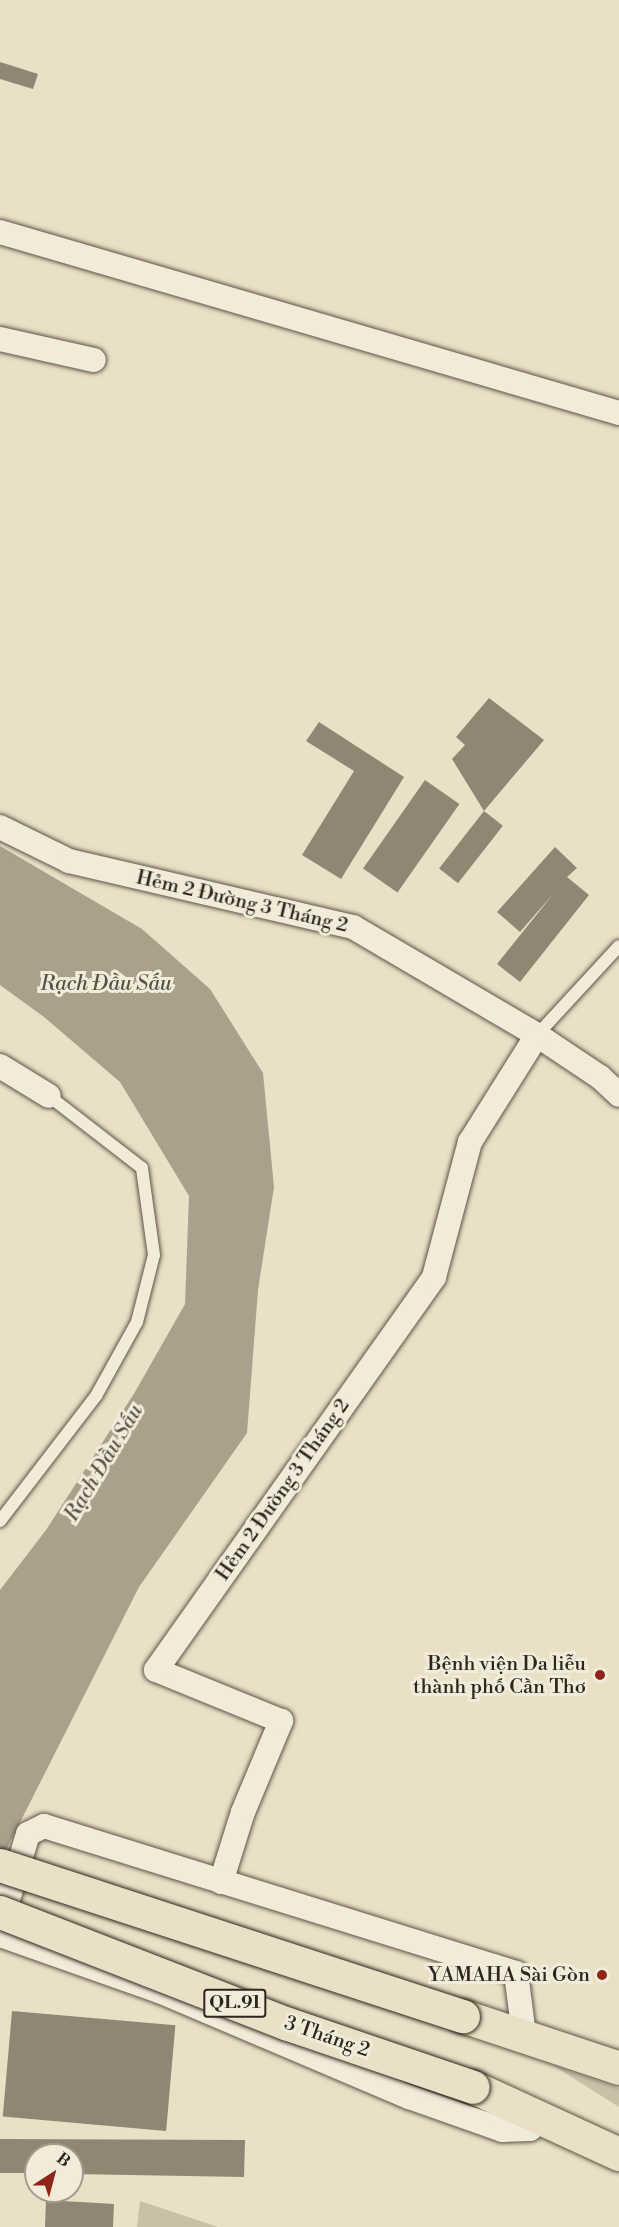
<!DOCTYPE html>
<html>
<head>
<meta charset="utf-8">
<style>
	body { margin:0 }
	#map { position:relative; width:619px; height:2227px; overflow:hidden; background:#eae0c5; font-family:"Libre Bodoni",serif }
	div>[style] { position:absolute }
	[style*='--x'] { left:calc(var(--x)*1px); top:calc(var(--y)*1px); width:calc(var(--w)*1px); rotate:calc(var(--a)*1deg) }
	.green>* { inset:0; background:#cac0a8 }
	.water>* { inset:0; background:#aaa08c }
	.building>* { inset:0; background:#908674; transform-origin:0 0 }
	.roads { filter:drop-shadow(0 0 2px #5e5447) drop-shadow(0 0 2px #5e5447) }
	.lane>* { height:12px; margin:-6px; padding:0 6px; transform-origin:6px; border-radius:6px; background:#f1ebd9 }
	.street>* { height:24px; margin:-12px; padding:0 12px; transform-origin:12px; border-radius:12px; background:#f1ebd9 }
	.highway>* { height:33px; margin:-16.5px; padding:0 16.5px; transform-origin:16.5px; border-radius:16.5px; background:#eae0c5 }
	.bridges { filter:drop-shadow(0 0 2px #2f251d) drop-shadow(0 0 2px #2f251d) }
	.highway-bridge>* { height:33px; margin:-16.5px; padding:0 16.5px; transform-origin:16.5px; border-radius:16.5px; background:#eae0c5 }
	.dots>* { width:16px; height:16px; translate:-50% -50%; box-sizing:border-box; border:3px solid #f1ebd9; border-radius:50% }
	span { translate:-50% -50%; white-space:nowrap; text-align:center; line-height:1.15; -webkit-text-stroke:6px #f1ebd9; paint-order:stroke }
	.shield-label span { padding:2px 4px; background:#f1ebd9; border:2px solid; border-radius:4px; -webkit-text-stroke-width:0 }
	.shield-label { font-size:18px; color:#2f251d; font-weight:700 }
	.street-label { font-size:20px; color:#2f251d }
	.poi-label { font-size:20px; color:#2f251d }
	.right { translate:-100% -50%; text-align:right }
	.water-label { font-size:21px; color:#5a5044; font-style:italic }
	.north { position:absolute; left:24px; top:2143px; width:60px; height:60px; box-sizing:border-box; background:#f1ebd9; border:2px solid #a39c8e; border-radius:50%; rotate:36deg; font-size:16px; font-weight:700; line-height:24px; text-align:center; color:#2f251d }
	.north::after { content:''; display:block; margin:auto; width:21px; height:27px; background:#8f2418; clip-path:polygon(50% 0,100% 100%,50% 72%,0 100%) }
</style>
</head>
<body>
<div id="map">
	<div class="green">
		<div style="clip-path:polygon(554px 2066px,619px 2088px,619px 2107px)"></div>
		<div style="clip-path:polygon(140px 2201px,218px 2227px,137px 2227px)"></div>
	</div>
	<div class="water">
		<div style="clip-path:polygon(0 846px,142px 929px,210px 989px,263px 1073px,274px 1187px,258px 1290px,247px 1433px,139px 1587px,0 1862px,0 1590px,46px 1530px,135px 1392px,185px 1304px,189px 1196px,120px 1082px,44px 1017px,0 985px)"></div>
	</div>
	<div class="building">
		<div style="clip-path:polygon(0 62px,38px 74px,33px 89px,0 79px)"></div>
		<div style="clip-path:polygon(489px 698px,544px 740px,484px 811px,452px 759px,465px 745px,456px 737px)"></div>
		<div style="clip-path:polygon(319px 722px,404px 777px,341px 879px,302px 855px,354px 771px,306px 741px)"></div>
		<div style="left:425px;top:780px;width:42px;height:108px;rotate:35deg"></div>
		<div style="left:484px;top:811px;width:24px;height:73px;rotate:38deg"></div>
		<div style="clip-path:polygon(555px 847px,577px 868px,567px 877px,589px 895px,520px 982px,497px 964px,554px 893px,520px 932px,497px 912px)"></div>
		<div style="left:12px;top:2011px;width:164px;height:106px;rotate:5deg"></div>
		<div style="clip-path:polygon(0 2139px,245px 2140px,244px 2177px,72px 2174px,72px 2155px,36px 2155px,36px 2173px,0 2173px)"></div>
		<div style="clip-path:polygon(46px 2200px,114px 2204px,113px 2227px,45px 2227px)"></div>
	</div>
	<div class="roads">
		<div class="lane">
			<div style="--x:537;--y:1035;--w:121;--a:-47.3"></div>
			<div style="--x:0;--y:1521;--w:158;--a:-52.5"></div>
			<div style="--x:96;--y:1396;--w:85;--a:-61"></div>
			<div style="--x:137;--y:1322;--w:69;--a:-75.8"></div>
			<div style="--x:154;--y:1255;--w:88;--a:-97.9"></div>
			<div style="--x:142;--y:1168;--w:118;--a:-142.3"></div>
		</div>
		<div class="street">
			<div style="--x:0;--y:232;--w:645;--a:16.3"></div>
			<div style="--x:0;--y:339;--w:96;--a:12.6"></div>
			<div style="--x:0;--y:827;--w:77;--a:26.2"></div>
			<div style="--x:69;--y:861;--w:292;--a:13.1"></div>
			<div style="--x:353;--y:927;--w:213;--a:30.4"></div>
			<div style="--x:537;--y:1035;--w:76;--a:33.7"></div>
			<div style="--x:600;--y:1077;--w:26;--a:43"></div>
			<div style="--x:0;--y:1066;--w:57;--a:31.5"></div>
			<div style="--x:221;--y:1882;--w:73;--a:-72.6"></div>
			<div style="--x:243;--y:1812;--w:99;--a:-67.3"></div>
			<div style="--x:281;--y:1721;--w:135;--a:-157.8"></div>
			<div style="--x:156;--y:1670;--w:481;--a:-54.7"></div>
			<div style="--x:434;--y:1277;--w:140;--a:-75.1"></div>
			<div style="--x:470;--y:1142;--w:126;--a:-57.9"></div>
			<div style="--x:0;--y:1926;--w:96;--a:-73.1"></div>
			<div style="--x:28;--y:1834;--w:18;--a:-27"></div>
			<div style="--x:44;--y:1826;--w:494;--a:17.3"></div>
			<div style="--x:516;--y:1973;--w:63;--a:82.6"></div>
			<div style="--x:0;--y:1935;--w:169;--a:19.4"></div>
			<div style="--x:159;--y:1991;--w:272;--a:23"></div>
			<div style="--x:409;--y:2097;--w:99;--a:19.5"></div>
			<div style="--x:502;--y:2130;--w:28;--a:-2"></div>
			<div style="--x:530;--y:2129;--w:18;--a:-41"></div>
		</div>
		<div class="highway">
			<div style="--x:463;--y:2016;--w:164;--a:18.4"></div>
			<div style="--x:473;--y:2087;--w:161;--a:24.7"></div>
		</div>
	</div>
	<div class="bridges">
		<div class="highway-bridge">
			<div style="--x:0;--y:1865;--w:487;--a:18.1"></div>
			<div style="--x:0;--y:1912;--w:309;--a:21.3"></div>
			<div style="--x:288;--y:2024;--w:195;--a:18.8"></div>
		</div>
	</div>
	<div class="dots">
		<div style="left:600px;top:1675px;background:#8f2418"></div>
		<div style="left:602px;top:1975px;background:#8f2418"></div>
	</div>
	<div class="shield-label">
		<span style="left:235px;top:2003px">QL.91</span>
	</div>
	<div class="street-label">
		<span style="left:242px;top:902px;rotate:13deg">Hẻm 2 Đường 3 Tháng 2</span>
		<span style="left:283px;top:1490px;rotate:-55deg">Hẻm 2 Đường 3 Tháng 2</span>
		<span style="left:327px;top:2037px;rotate:19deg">3 Tháng 2</span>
	</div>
	<div class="poi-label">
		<span class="right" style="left:586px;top:1676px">Bệnh viện Da liễu<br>thành phố Cần Thơ</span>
		<span class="right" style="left:590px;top:1975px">YAMAHA Sài Gòn</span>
	</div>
	<div class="water-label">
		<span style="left:106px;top:984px">Rạch Đầu Sấu</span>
		<span style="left:104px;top:1463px;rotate:-59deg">Rạch Đầu Sấu</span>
	</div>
	<div class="north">B</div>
</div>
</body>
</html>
